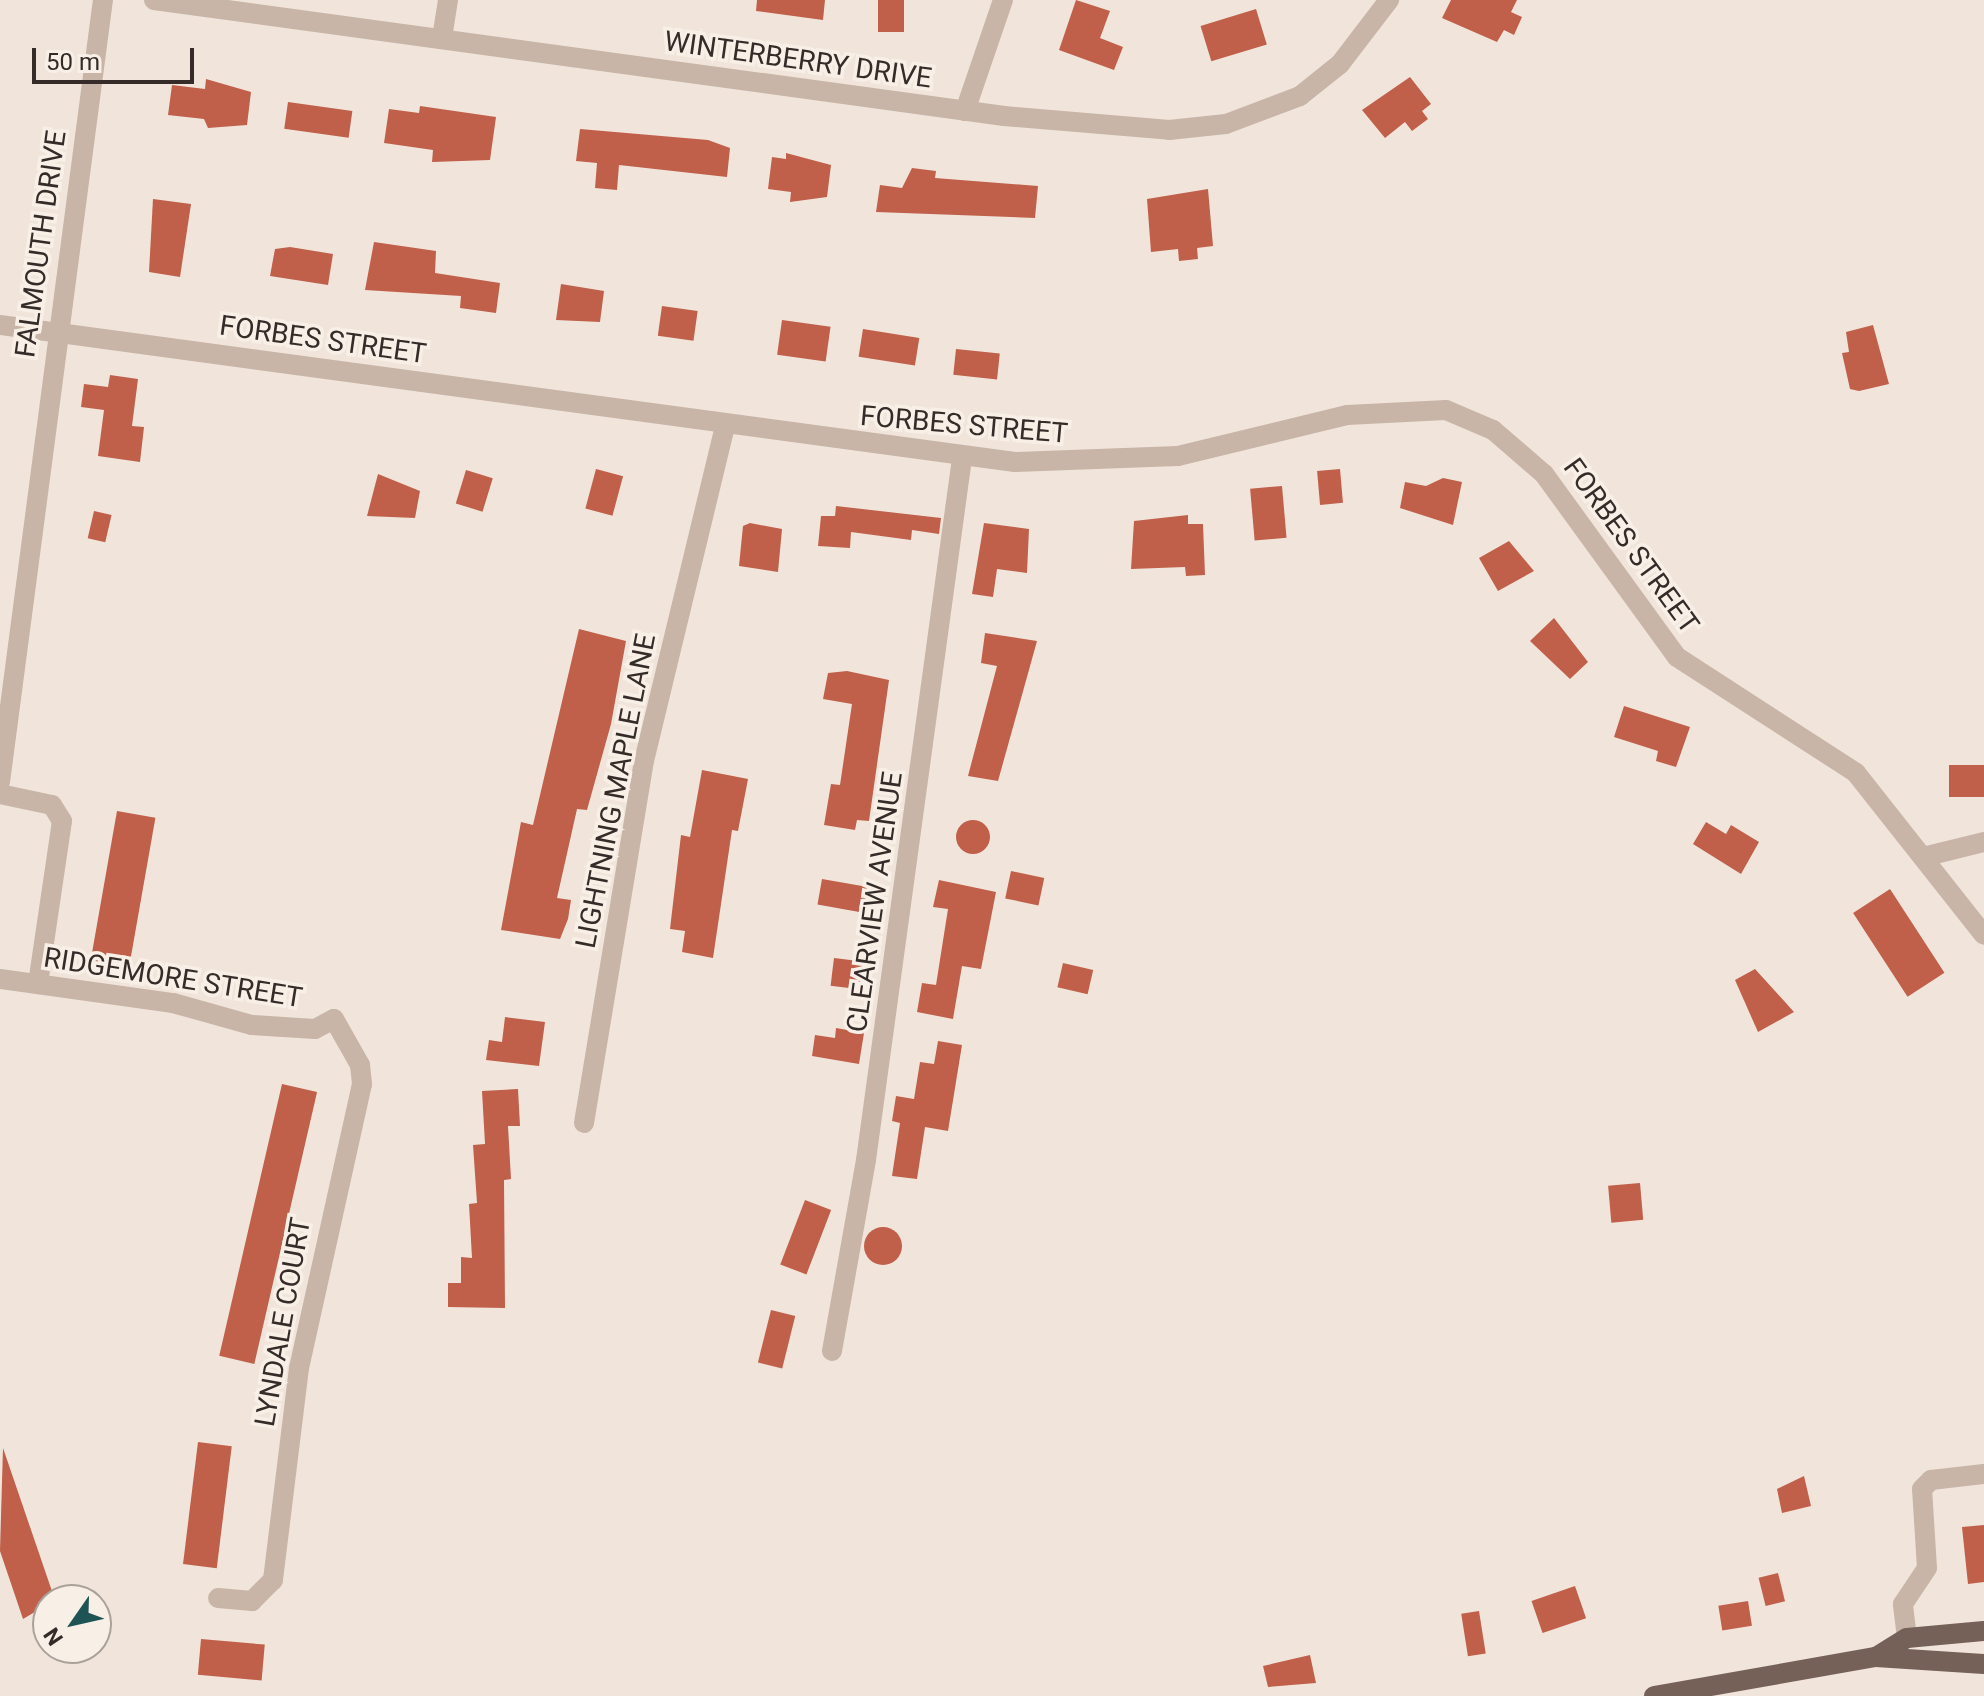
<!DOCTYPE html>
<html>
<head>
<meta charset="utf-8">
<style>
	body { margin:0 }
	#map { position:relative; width:1984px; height:1696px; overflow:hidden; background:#f1e5db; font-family:Roboto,sans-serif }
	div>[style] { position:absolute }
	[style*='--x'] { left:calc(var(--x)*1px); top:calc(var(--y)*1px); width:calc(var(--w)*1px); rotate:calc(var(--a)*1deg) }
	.building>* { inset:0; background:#c05f4a; transform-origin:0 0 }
	.round { border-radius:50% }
	.minor>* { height:20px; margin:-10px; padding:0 10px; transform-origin:10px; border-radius:10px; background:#c8b5a8 }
	.major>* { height:20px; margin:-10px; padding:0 10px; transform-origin:10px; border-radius:10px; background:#766159 }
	span { translate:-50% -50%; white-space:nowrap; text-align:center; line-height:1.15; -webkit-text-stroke:7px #f8f0e7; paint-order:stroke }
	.street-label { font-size:28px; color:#352b28 }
	.north { position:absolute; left:32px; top:1584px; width:80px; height:80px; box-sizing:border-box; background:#f8f0e7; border:2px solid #aaa19b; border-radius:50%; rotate:236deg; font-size:22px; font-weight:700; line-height:32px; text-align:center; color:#352b28 }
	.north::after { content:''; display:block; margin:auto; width:28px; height:36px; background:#1f5455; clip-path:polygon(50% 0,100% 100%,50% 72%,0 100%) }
	.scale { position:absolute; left:32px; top:48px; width:162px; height:36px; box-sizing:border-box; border:4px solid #352b28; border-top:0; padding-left:10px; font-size:24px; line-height:28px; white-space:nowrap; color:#352b28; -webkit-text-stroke:6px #f8f0e7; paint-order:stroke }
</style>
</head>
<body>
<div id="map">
	<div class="building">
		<div style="clip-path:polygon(757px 0,825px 0,823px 20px,756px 11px)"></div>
		<div style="left:878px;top:0;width:26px;height:32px"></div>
		<div style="clip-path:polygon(1076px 0,1110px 11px,1100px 38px,1123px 47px,1114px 70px,1059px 50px)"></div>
		<div style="clip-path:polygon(1451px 0,1517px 0,1511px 12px,1522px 17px,1514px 35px,1504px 30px,1497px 42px,1442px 18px)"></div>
		<div style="left:1256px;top:9px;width:37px;height:58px;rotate:73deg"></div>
		<div style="clip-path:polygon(1410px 77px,1431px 104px,1422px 111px,1428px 119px,1412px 131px,1405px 122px,1385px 138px,1362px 110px)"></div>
		<div style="clip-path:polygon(206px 79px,251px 92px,247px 125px,208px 128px,204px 119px,168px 115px,172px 85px,205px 89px)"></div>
		<div style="left:288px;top:102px;width:65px;height:27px;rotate:8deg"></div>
		<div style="clip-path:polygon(420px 106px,496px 117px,490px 160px,432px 162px,433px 150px,384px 143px,389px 109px,419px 113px)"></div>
		<div style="clip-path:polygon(580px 129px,708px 140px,730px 148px,727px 177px,619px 165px,617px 190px,595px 188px,597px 163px,576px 161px)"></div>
		<div style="clip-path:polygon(786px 153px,831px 165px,827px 197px,790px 202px,791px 192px,768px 189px,772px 157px,786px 159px)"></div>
		<div style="clip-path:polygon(912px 168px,936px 171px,935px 178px,1038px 186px,1035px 218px,876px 212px,880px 185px,902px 188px)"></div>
		<div style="clip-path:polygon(1208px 189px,1213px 246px,1197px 248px,1198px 259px,1179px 261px,1178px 249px,1151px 252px,1147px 199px)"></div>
		<div style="clip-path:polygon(153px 199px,191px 204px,180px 277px,149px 272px)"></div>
		<div style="clip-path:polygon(374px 242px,436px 251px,435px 273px,500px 283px,496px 313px,460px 308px,461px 296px,365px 290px)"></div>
		<div style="clip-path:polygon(290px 247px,333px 254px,328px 285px,270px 276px,275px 249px)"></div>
		<div style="clip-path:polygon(561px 284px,604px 291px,600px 322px,556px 320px)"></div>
		<div style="left:662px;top:306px;width:36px;height:30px;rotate:8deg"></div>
		<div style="left:782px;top:320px;width:49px;height:35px;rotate:8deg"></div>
		<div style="clip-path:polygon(1873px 325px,1889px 384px,1859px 391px,1850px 389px,1842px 353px,1849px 352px,1846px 332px)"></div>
		<div style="left:863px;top:329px;width:57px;height:28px;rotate:9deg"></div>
		<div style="left:956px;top:349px;width:44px;height:26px;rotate:6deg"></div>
		<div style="clip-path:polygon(110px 375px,138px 379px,132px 426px,144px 427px,140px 462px,98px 456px,104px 410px,81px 407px,84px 384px,108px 387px)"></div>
		<div style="left:596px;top:469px;width:28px;height:41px;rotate:15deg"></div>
		<div style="left:1340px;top:469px;width:34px;height:23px;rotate:85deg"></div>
		<div style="left:466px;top:470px;width:28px;height:35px;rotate:17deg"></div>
		<div style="clip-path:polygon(378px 474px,420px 491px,415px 518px,367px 516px)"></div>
		<div style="clip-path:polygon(1443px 478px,1462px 482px,1453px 525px,1400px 508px,1405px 482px,1426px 486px)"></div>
		<div style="left:1282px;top:486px;width:52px;height:32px;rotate:85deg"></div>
		<div style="clip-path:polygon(836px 506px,941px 518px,939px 534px,912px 530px,911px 540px,851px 532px,850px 548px,818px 546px,821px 516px,835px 516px)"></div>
		<div style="left:94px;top:511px;width:18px;height:28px;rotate:13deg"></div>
		<div style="clip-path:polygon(1188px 515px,1188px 524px,1203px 524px,1205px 575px,1186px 576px,1185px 567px,1131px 569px,1134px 521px)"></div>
		<div style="clip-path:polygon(750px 523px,782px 529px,778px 572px,739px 566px,743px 526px)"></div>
		<div style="clip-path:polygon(984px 523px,1029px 529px,1027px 573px,997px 569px,993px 597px,972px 594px)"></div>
		<div style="clip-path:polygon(1509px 541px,1534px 571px,1498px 591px,1479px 558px)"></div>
		<div style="clip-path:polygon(1554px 618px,1588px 662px,1570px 679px,1530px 641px)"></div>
		<div style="clip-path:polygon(579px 629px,626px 641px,611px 724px,587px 810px,577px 809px,557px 898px,571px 900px,568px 919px,560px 939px,501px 930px,521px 822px,533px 825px)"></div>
		<div style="clip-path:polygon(985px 633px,1037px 641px,998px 781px,968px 776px,997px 666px,981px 663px)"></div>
		<div style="clip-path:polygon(847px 671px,889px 680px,869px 821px,857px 820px,855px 830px,824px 825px,831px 784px,840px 785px,852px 704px,823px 699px,828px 673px)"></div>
		<div style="clip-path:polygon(1624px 706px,1690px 727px,1676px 767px,1656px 761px,1658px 751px,1614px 737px)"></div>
		<div style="left:1984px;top:765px;width:32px;height:35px;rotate:90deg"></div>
		<div style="clip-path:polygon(702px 770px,748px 779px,738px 831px,732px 830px,713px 958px,682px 952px,685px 931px,670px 929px,681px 835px,690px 837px)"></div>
		<div style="left:117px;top:811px;width:39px;height:154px;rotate:10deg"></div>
		<div class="round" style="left:956px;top:820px;width:34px;height:34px"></div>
		<div style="clip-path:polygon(1706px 822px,1726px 834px,1731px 825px,1759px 842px,1741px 874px,1693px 844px)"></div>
		<div style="left:1011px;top:871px;width:34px;height:28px;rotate:12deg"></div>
		<div style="left:822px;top:879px;width:48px;height:26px;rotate:10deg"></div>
		<div style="clip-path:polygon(939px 880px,996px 892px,981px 969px,962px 966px,953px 1019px,917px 1012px,922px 983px,936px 985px,948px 909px,933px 907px)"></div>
		<div style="left:1890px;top:889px;width:100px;height:44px;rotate:57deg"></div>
		<div style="left:834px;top:958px;width:35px;height:28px;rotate:7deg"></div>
		<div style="left:1063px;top:963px;width:31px;height:25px;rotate:13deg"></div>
		<div style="clip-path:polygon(1755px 969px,1794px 1012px,1758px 1032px,1735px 980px)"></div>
		<div style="clip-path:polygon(505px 1017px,545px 1022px,539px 1066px,486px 1060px,489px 1040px,502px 1042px)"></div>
		<div style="clip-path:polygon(836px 1028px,864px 1033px,859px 1064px,812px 1056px,815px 1035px,835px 1038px)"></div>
		<div style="clip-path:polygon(938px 1041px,962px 1045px,948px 1131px,925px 1127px,917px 1179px,892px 1176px,900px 1123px,892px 1121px,896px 1096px,914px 1099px,920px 1062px,934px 1064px)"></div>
		<div style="left:282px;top:1084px;width:36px;height:279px;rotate:13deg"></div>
		<div style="clip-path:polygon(518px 1089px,520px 1126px,508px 1126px,511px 1179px,504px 1180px,505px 1308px,448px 1307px,448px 1283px,461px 1283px,461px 1257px,472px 1258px,469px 1204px,477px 1203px,473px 1145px,485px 1144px,482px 1091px)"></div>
		<div style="left:1640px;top:1183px;width:37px;height:32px;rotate:85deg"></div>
		<div style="left:805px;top:1200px;width:28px;height:69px;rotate:21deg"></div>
		<div class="round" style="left:864px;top:1227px;width:38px;height:38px"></div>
		<div style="left:771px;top:1310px;width:25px;height:54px;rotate:14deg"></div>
		<div style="left:198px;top:1442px;width:34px;height:123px;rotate:7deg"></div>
		<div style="clip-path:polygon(3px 1448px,55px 1600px,23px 1619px,0 1551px)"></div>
		<div style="clip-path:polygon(1804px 1476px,1811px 1506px,1782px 1513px,1777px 1489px)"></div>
		<div style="clip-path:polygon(1984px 1525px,1984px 1582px,1968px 1584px,1962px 1527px)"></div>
		<div style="left:1778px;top:1573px;width:29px;height:20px;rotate:76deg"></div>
		<div style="left:1575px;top:1586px;width:34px;height:46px;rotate:71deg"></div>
		<div style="left:1748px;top:1601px;width:25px;height:30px;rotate:81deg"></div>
		<div style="left:1479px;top:1611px;width:43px;height:18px;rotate:81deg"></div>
		<div style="left:201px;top:1639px;width:64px;height:36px;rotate:5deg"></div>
		<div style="clip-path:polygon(1310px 1655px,1316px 1683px,1268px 1687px,1263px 1666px)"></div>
	</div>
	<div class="minor">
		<div style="--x:154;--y:0;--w:858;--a:7.77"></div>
		<div style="--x:1004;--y:116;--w:166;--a:4.8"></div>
		<div style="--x:1169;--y:130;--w:57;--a:-6"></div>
		<div style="--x:1226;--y:124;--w:79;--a:-20.7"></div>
		<div style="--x:1300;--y:96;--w:51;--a:-38.7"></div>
		<div style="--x:1340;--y:64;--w:81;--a:-52.6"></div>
		<div style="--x:442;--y:38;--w:38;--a:-81"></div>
		<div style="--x:965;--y:111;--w:117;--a:-71.1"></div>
		<div style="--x:0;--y:325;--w:1024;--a:7.69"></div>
		<div style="--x:1015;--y:462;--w:163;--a:-2.1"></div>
		<div style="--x:1178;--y:456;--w:174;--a:-13.6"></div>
		<div style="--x:1347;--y:415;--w:99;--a:-2.9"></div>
		<div style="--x:1446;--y:410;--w:51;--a:23.1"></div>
		<div style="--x:1493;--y:430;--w:67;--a:40.8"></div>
		<div style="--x:1544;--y:474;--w:226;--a:54"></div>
		<div style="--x:1677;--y:657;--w:213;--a:32.9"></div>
		<div style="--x:1856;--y:773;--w:206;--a:51.7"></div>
		<div style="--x:0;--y:782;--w:789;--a:-82.5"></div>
		<div style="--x:0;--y:794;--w:53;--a:11.9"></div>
		<div style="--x:52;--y:805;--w:19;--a:58"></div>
		<div style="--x:62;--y:821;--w:165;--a:98.4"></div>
		<div style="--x:1923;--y:857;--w:63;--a:-13.8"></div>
		<div style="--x:0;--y:979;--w:175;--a:7.9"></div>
		<div style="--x:173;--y:1003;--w:82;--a:15.6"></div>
		<div style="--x:252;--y:1025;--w:63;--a:3.6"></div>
		<div style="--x:315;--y:1029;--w:21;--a:-28"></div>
		<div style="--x:334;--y:1019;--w:53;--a:60.5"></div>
		<div style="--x:360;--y:1065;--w:19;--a:84"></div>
		<div style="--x:362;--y:1084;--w:291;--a:102.5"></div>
		<div style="--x:299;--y:1368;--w:214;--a:97"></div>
		<div style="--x:273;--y:1580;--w:30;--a:135"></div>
		<div style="--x:252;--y:1601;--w:34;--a:-175"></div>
		<div style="--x:584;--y:1123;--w:367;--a:-80.6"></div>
		<div style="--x:644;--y:761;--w:346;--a:-76.4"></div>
		<div style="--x:832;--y:1351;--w:194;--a:-79.9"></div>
		<div style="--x:866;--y:1160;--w:709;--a:-82.21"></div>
		<div style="--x:1907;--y:1638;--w:34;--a:-97"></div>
		<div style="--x:1903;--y:1604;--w:43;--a:-56.3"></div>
		<div style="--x:1927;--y:1568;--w:79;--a:-93.6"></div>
		<div style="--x:1922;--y:1489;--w:13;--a:-45"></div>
		<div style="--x:1931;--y:1480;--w:53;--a:-6.5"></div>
	</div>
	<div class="major">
		<div style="--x:1876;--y:1657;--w:36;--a:-32"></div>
		<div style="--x:1907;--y:1638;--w:77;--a:-5.2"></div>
		<div style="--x:1654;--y:1696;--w:225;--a:-10"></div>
		<div style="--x:1876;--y:1657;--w:108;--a:3.7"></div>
	</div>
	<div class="street-label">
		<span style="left:798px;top:60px;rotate:8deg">WINTERBERRY DRIVE</span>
		<span style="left:41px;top:244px;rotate:-82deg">FALMOUTH DRIVE</span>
		<span style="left:323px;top:340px;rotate:8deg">FORBES STREET</span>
		<span style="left:964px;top:425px;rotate:5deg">FORBES STREET</span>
		<span style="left:1631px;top:546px;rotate:54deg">FORBES STREET</span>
		<span style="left:616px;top:791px;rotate:-79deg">LIGHTNING MAPLE LANE</span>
		<span style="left:875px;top:902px;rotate:-82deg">CLEARVIEW AVENUE</span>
		<span style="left:173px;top:978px;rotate:9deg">RIDGEMORE STREET</span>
		<span style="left:283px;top:1322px;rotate:-80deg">LYNDALE COURT</span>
	</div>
	<div class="north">N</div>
	<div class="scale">50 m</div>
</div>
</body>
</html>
